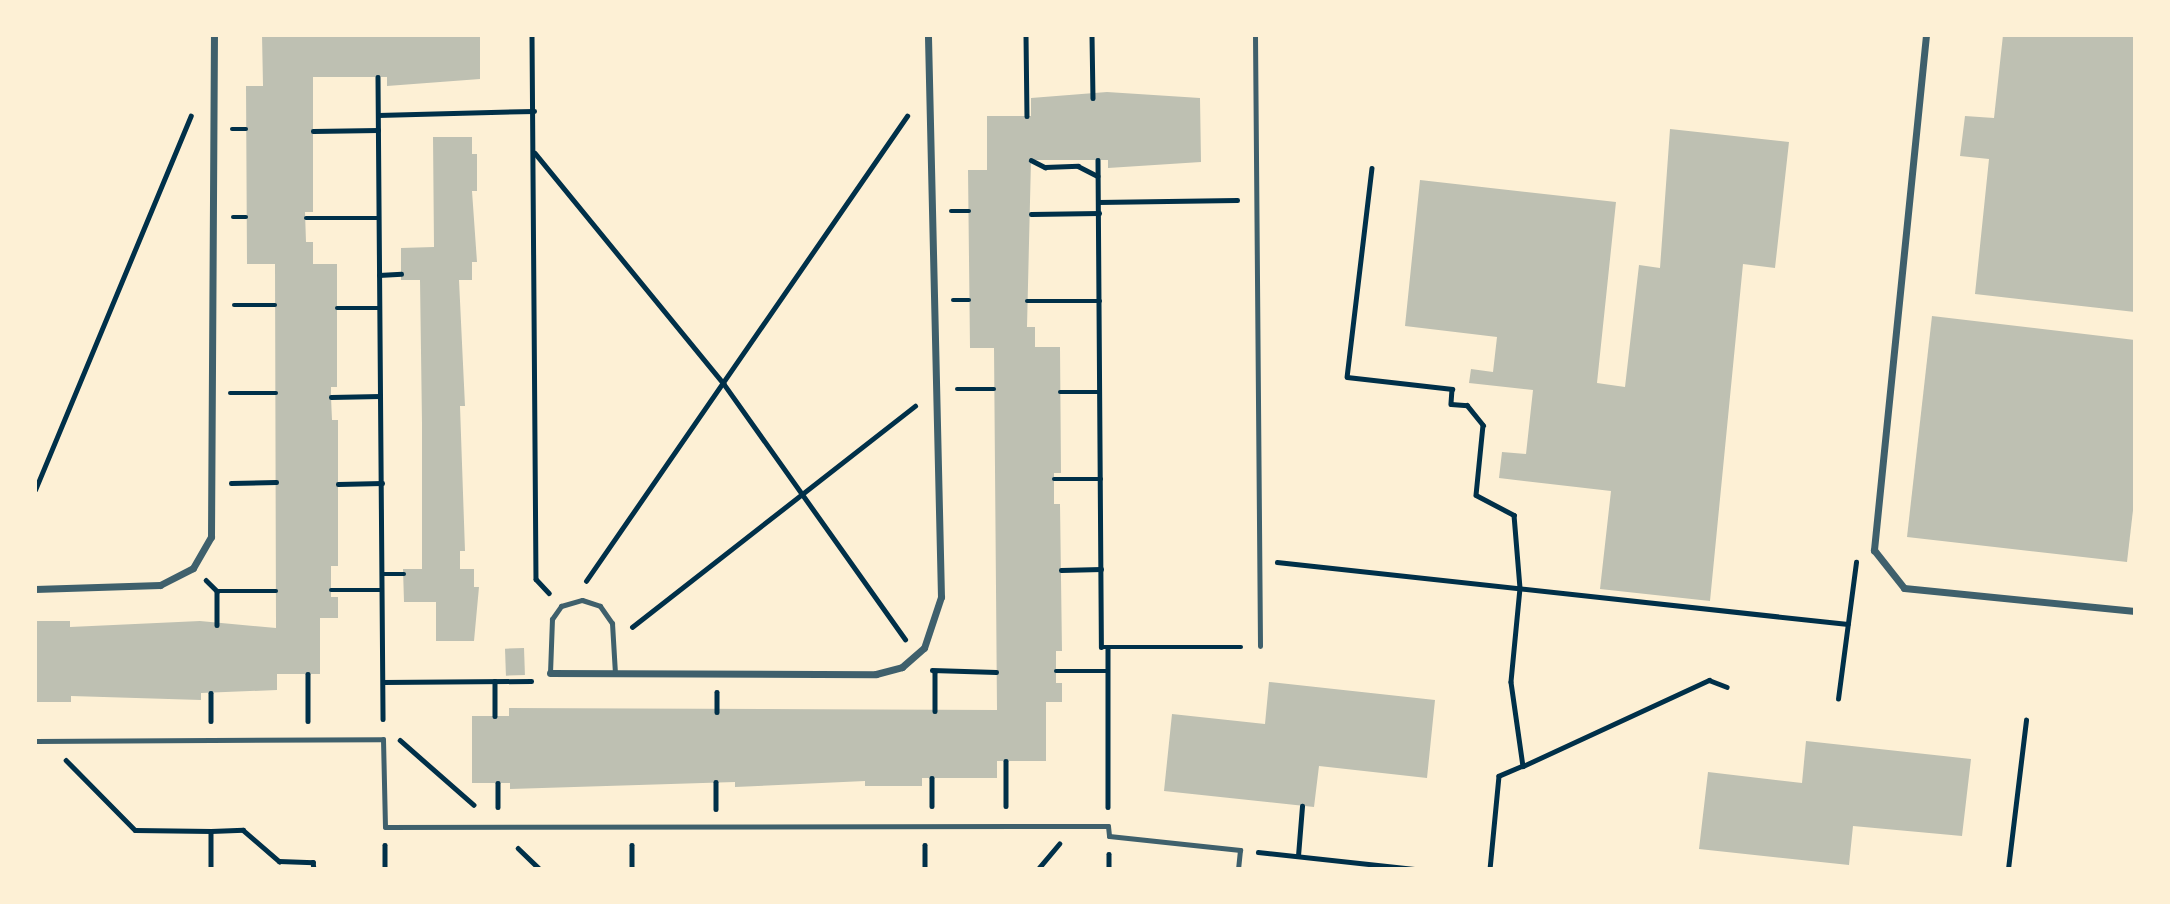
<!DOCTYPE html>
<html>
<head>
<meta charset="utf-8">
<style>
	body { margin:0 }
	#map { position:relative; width:2170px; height:904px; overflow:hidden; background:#fdf0d5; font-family:Figtree,sans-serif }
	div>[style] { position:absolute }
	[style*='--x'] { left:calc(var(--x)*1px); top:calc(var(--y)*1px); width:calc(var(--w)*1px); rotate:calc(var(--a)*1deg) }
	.building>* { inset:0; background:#bec0b2; transform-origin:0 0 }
	.path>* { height:4.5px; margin:-2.25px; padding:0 2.25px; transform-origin:2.25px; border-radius:2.25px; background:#003049 }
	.service>* { height:5px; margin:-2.5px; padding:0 2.5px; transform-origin:2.5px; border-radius:2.5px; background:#3f606c }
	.minor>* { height:7px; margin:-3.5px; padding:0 3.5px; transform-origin:3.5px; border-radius:3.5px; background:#3f606c }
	span { translate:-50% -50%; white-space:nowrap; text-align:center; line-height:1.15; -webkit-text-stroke:5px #fdf0d5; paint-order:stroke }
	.frame { position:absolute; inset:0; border:37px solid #fdf0d5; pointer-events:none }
</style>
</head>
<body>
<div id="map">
	<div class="building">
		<div style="clip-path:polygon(262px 35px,480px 35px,480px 79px,387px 86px,387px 77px,313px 77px,313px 212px,305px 212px,306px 242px,313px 242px,313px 264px,337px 264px,337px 387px,331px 387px,331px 397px,332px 420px,338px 420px,338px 566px,331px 566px,331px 597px,338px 597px,338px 618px,320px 618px,320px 674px,277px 674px,277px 690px,201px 693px,201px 700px,71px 696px,71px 702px,35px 702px,35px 621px,70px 621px,70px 627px,200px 621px,276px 628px,275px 264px,247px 264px,246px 86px,263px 86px)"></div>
		<div style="clip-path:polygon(2003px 35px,2135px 35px,2135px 312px,1975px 294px,1989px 159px,1960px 156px,1965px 116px,1994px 118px)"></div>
		<div style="clip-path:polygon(1107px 92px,1200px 98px,1201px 162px,1108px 168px,1108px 160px,1031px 160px,1027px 327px,1035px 327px,1035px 347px,1060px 347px,1061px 473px,1054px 473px,1054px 504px,1060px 504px,1062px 651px,1056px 651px,1056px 683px,1062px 683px,1062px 702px,1046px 702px,1046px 761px,997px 761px,997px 778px,922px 778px,922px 786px,865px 786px,865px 781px,735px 787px,735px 782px,510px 789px,510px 783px,472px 783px,472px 716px,509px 716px,509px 708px,997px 710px,994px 348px,970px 348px,968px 170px,987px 170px,987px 116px,1031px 116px,1031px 98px)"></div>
		<div style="clip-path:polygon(1670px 129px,1789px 142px,1775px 268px,1743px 264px,1710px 601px,1600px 589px,1611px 491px,1499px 478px,1502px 452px,1526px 454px,1533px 390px,1469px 383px,1471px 369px,1493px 372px,1497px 337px,1405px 326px,1420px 180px,1616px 202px,1597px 383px,1625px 387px,1639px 265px,1660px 268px)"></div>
		<div style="clip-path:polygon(433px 137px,472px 137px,472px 154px,477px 154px,477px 191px,472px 191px,477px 262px,472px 262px,472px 280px,459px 280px,465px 406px,460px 406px,465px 551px,460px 551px,460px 569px,474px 569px,474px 587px,479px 587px,474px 641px,436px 641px,436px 602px,404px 602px,403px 569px,422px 569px,422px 424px,420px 280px,401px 280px,401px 248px,434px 247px)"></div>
		<div style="clip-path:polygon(1932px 316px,2135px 340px,2135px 493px,2127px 562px,1907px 537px)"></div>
		<div style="left:524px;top:648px;width:27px;height:19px;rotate:88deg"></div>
		<div style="clip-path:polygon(1269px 682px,1435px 700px,1427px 778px,1319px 766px,1314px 807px,1164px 791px,1172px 714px,1265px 724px)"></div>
		<div style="clip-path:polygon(1806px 741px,1971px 759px,1962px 836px,1853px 826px,1849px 865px,1699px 849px,1708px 772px,1802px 783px)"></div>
	</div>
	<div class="path">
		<div style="--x:532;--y:35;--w:544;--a:89.58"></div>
		<div style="--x:536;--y:579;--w:19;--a:47"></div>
		<div style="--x:1026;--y:35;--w:81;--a:89.3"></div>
		<div style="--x:1092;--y:35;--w:63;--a:89.1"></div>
		<div style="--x:378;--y:77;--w:642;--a:89.55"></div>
		<div style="--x:378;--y:115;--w:156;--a:-1.5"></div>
		<div style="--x:232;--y:129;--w:14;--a:0"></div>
		<div style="--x:313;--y:131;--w:65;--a:-0.9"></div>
		<div style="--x:535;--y:153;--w:298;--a:50.7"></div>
		<div style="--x:724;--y:384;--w:313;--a:54.6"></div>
		<div style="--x:1031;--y:160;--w:16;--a:27"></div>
		<div style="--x:1045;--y:167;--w:33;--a:-2"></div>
		<div style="--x:1078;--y:166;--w:22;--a:27"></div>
		<div style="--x:1098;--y:160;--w:487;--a:89.6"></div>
		<div style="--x:1101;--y:647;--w:140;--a:0"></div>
		<div style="--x:1372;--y:168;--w:210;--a:96.8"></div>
		<div style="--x:1347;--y:377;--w:106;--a:6.5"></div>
		<div style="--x:1452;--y:389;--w:15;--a:94"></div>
		<div style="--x:1451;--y:404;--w:16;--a:4"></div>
		<div style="--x:1467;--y:405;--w:26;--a:51"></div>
		<div style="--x:1483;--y:425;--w:70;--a:95.7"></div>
		<div style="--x:1476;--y:495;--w:43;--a:27.8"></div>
		<div style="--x:1514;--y:515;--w:73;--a:85.3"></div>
		<div style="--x:1520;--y:588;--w:94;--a:95.5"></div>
		<div style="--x:1511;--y:682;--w:85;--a:81.9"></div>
		<div style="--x:1523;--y:766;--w:26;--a:157"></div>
		<div style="--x:1499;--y:776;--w:93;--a:95.5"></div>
		<div style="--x:1098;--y:202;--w:139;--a:-0.8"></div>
		<div style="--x:951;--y:211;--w:18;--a:0"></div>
		<div style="--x:1031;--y:214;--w:68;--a:-0.8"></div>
		<div style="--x:233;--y:217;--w:13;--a:0"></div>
		<div style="--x:306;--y:218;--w:73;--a:0"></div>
		<div style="--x:379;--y:275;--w:22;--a:-3"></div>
		<div style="--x:953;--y:300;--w:16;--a:0"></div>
		<div style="--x:1027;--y:301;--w:73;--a:0"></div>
		<div style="--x:234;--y:305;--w:41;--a:0"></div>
		<div style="--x:337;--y:308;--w:43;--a:0"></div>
		<div style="--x:957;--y:389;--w:37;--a:0"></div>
		<div style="--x:1060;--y:392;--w:40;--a:0"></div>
		<div style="--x:230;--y:393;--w:46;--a:0"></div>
		<div style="--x:331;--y:397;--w:49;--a:-1.2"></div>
		<div style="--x:1054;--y:479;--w:47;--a:0"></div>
		<div style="--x:231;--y:483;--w:45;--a:-1.3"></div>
		<div style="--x:338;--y:484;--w:44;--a:-1.3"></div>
		<div style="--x:35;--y:490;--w:405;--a:-67.4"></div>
		<div style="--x:1277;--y:562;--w:574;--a:6.2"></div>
		<div style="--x:1061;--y:570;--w:40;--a:-1.4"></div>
		<div style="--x:382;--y:574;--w:22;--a:0"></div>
		<div style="--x:206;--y:580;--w:16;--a:45"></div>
		<div style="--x:217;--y:591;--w:59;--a:0"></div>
		<div style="--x:586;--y:581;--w:565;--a:-55.38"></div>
		<div style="--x:331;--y:590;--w:51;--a:0"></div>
		<div style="--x:217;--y:591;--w:34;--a:90"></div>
		<div style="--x:632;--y:627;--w:359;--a:-38"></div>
		<div style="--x:1108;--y:647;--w:160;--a:90"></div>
		<div style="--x:932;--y:670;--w:64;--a:1.8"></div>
		<div style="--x:1056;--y:671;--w:51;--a:0"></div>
		<div style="--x:935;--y:673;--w:38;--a:90"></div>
		<div style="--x:308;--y:674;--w:47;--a:90"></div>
		<div style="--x:495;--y:681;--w:35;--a:90"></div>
		<div style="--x:383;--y:682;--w:148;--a:-0.4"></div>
		<div style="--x:717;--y:692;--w:20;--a:90"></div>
		<div style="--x:211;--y:693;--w:28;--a:90"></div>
		<div style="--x:1838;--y:699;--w:138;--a:-82.5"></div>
		<div style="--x:400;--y:740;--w:98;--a:41.3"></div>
		<div style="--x:66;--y:760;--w:98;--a:45.4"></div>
		<div style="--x:135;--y:830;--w:76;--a:0.8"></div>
		<div style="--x:211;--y:831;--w:38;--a:90"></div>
		<div style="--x:1006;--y:761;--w:45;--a:90"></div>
		<div style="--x:1523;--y:766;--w:205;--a:-24.8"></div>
		<div style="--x:1709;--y:680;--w:19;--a:21"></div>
		<div style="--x:932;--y:778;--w:28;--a:90"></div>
		<div style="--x:716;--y:782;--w:27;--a:90"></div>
		<div style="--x:498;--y:783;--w:24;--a:90"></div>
		<div style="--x:211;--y:831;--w:32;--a:-2"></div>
		<div style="--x:243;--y:830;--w:48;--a:40.7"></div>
		<div style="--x:279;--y:861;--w:34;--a:2"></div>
		<div style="--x:313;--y:862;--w:7;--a:82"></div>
		<div style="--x:385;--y:845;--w:24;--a:90"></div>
		<div style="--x:632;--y:845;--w:24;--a:90"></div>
		<div style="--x:925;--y:845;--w:24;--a:90"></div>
		<div style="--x:518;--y:848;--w:30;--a:44"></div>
		<div style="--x:1258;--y:852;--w:157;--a:6.2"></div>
		<div style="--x:1109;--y:854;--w:15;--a:90"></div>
		<div style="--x:1298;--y:856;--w:50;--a:-85.4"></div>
		<div style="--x:1038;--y:869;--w:33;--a:-50"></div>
		<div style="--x:2008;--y:869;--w:150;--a:-83.1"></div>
	</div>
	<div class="service">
		<div style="--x:1255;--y:35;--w:611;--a:89.53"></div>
		<div style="--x:550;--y:673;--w:54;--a:-87.9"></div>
		<div style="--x:552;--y:619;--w:16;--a:-55"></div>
		<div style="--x:561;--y:606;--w:22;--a:-16"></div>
		<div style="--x:582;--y:600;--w:19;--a:18"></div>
		<div style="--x:600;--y:606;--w:21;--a:55"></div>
		<div style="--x:612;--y:623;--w:50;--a:86.6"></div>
		<div style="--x:35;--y:741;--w:348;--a:-0.3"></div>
		<div style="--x:383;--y:739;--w:88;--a:88.7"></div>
		<div style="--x:385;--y:827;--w:723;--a:-0.08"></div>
		<div style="--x:1108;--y:826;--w:10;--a:84"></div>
		<div style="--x:1109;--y:836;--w:132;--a:6.1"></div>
		<div style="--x:1240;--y:850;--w:19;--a:96"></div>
	</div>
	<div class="minor">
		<div style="--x:1926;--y:35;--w:518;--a:95.77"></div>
		<div style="--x:1874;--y:550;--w:48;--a:51.7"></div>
		<div style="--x:1904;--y:588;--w:232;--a:5.7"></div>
		<div style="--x:35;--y:589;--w:125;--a:-1.8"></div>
		<div style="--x:160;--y:585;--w:37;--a:-27"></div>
		<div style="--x:193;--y:568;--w:36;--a:-60"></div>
		<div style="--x:211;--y:537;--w:502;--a:-89.66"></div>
		<div style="--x:550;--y:673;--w:326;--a:0.2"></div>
		<div style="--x:876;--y:674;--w:27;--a:-15"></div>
		<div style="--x:902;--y:667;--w:29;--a:-41"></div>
		<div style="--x:924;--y:648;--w:54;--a:-71.6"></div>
		<div style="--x:941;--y:597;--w:562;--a:-91.33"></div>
	</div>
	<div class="frame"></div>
</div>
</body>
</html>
